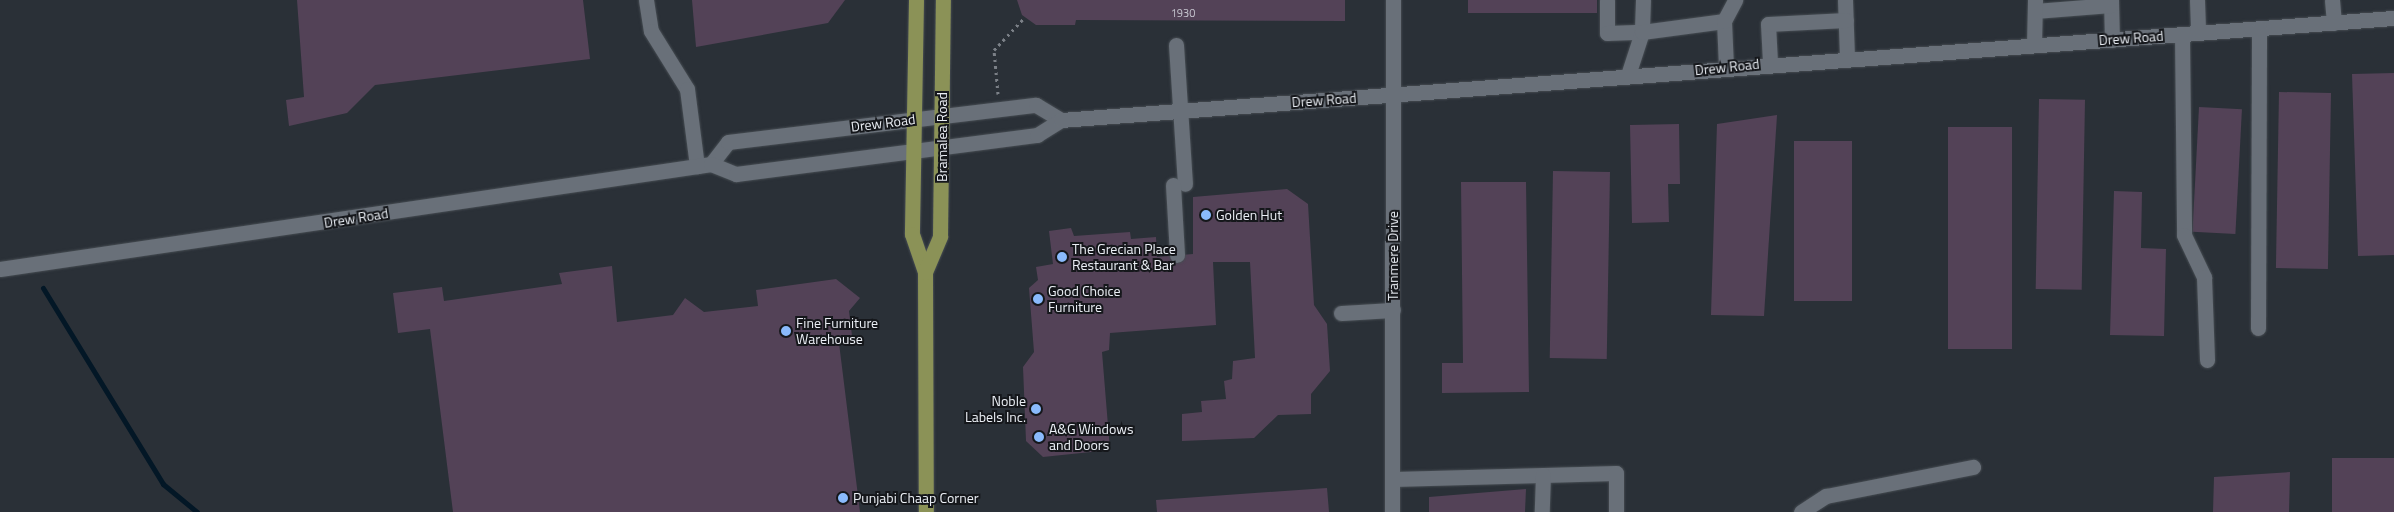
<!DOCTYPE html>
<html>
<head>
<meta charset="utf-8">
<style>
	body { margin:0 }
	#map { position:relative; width:2394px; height:512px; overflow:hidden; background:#2a3037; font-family:"Titillium Web",sans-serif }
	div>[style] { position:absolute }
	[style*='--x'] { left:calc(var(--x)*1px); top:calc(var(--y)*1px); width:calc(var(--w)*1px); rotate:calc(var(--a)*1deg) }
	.stream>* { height:5px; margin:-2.5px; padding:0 2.5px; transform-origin:2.5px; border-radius:2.5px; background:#031726 }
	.building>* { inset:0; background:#534257; transform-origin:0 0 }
	.path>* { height:3px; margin-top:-1.5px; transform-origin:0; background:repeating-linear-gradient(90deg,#7b8087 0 2.5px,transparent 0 6.5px) }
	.roads { filter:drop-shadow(0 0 1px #464c52) drop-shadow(0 0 1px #464c52) }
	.minor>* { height:15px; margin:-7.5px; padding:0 7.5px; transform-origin:7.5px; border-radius:7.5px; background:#697079 }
	.major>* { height:15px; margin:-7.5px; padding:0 7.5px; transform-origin:7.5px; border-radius:7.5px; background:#8b9257 }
	.dots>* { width:14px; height:14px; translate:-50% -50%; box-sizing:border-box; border:2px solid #15171b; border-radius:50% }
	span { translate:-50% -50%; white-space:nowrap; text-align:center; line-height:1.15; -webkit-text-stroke:4px #15171b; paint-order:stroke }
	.number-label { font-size:11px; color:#c5c4ce }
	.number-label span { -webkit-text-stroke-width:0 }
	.street-label { font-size:14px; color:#ebeff5 }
	.poi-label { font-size:14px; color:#ebeff5 }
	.left { translate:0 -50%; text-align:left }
	.right { translate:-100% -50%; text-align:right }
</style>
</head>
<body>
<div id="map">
	<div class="stream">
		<div style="--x:43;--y:288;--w:230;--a:58.5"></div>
		<div style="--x:163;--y:484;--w:44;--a:39.5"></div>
	</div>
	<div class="building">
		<div style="clip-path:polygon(297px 0,583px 0,590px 59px,375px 85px,347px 113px,289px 126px,286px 100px,304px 97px)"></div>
		<div style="clip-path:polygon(692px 0,845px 0,828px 23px,696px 47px)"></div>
		<div style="clip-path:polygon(1017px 0,1345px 0,1345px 21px,1076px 20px,1075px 25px,1036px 25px,1022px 15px)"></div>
		<div style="left:1468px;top:0;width:129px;height:13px"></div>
		<div style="clip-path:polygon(2394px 73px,2394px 255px,2358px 256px,2352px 74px)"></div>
		<div style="left:2279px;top:92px;width:52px;height:176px;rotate:1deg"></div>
		<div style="left:2039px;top:99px;width:46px;height:190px;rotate:1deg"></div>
		<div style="left:2199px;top:107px;width:43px;height:125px;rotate:3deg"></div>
		<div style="clip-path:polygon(1777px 115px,1764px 316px,1711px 315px,1717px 124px)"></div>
		<div style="clip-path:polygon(1679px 124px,1680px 184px,1668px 184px,1669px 222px,1632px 223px,1630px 125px)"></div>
		<div style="left:1948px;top:127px;width:64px;height:222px"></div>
		<div style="left:1794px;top:141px;width:58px;height:160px"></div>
		<div style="left:1553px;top:171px;width:57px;height:187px;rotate:1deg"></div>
		<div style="clip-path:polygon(1461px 182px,1526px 182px,1529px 392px,1442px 393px,1442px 363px,1463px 363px)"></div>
		<div style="clip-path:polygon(1287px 189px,1308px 204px,1314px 305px,1327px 324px,1330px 371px,1311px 394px,1311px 414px,1278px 415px,1254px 438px,1182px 441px,1182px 414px,1202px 412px,1201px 401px,1226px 399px,1224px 381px,1232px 379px,1233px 361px,1255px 358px,1250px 262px,1213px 262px,1216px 325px,1110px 333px,1109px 350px,1102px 352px,1110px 450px,1043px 457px,1026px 441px,1023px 367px,1034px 352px,1029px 288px,1038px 280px,1036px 267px,1053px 264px,1049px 231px,1071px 228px,1074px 236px,1130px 232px,1131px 239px,1156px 237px,1157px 257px,1193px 254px,1193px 197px)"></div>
		<div style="clip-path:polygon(2114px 191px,2142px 192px,2141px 248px,2166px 249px,2164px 336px,2110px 335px)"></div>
		<div style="clip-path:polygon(612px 266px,617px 322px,673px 315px,685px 298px,704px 312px,758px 306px,756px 290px,836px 279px,860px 298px,849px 311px,853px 344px,839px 343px,860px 512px,453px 512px,430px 329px,398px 333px,393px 293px,442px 287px,444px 301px,562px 284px,559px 273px)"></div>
		<div style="left:2394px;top:458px;width:54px;height:62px;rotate:90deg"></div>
		<div style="clip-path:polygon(2290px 472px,2289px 512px,2213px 512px,2214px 477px)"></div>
		<div style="clip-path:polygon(1327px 488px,1329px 512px,1157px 512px,1156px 500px)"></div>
		<div style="clip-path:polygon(1526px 489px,1525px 512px,1429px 512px,1429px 497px)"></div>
	</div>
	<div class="path">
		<div style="--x:998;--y:94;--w:44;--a:-95.2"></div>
		<div style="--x:994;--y:50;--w:44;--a:-46.8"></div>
	</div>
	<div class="roads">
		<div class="minor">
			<div style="--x:646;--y:0;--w:31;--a:81"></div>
			<div style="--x:651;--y:31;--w:68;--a:58.2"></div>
			<div style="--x:687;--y:89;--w:78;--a:82.6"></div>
			<div style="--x:1607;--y:0;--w:33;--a:90"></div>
			<div style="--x:1607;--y:33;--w:35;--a:-2"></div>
			<div style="--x:1642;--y:32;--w:45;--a:108"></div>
			<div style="--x:1643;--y:0;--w:32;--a:92"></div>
			<div style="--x:1642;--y:32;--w:83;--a:-7.6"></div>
			<div style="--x:1845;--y:0;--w:57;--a:88"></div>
			<div style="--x:2111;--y:0;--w:40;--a:88.6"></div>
			<div style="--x:2197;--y:0;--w:33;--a:88"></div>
			<div style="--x:2332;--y:0;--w:23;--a:85"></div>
			<div style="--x:2035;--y:11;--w:76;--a:-4.5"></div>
			<div style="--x:2182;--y:34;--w:201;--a:89.4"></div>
			<div style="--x:2184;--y:235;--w:47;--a:64.5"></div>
			<div style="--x:2204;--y:277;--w:83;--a:87.9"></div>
			<div style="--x:1176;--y:45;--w:139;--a:86.3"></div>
			<div style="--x:2034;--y:45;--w:45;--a:-88.7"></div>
			<div style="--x:1770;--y:62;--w:38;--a:-93"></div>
			<div style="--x:1768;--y:24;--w:78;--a:-2.9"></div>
			<div style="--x:1726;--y:67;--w:46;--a:-92.5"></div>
			<div style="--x:1724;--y:21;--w:24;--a:-62"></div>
			<div style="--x:711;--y:164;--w:28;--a:-52"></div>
			<div style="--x:728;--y:142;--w:310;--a:-6.9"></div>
			<div style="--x:1036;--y:105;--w:29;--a:31"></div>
			<div style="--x:1173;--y:185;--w:70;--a:86.7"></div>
			<div style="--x:0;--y:269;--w:719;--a:-8.4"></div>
			<div style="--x:711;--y:164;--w:27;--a:22"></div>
			<div style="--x:736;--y:174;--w:304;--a:-7.4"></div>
			<div style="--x:1037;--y:135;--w:28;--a:-32"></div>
			<div style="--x:1061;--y:120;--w:1337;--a:-4.38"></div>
			<div style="--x:1341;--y:313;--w:52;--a:-3.3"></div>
			<div style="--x:2258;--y:328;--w:300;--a:-89.8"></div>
			<div style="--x:1543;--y:475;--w:73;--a:-1.6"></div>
			<div style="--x:1616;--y:473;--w:39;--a:90"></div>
			<div style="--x:1393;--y:479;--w:150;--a:-1.5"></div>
			<div style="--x:1543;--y:475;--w:37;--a:92"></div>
			<div style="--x:1392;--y:512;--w:512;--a:-89.89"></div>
			<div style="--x:1801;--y:512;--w:30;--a:-33"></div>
			<div style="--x:1826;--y:496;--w:150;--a:-11.2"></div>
		</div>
		<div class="major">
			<div style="--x:916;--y:0;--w:234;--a:91"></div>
			<div style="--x:912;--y:234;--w:40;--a:71.1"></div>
			<div style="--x:925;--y:272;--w:240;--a:89.8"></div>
			<div style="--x:925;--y:272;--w:39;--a:-67"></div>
			<div style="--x:940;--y:236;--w:236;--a:-89.3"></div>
		</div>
	</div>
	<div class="dots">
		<div style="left:1206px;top:215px;background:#8abafc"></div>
		<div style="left:1062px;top:257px;background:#8abafc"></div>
		<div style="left:1038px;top:299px;background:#8abafc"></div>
		<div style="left:786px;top:331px;background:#8abafc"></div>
		<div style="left:1036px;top:409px;background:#8abafc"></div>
		<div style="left:1039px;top:437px;background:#8abafc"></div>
		<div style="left:843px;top:498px;background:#8abafc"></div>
	</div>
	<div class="number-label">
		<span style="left:1183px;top:13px">1930</span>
	</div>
	<div class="street-label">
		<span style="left:2131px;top:38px;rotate:-4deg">Drew Road</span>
		<span style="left:1727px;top:67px;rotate:-6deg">Drew Road</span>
		<span style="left:1324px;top:100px;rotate:-4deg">Drew Road</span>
		<span style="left:883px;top:123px;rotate:-7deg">Drew Road</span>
		<span style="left:942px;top:137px;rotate:-90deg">Bramalea Road</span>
		<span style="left:356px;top:218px;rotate:-9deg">Drew Road</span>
		<span style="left:1393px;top:256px;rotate:-90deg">Tranmere Drive</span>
	</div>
	<div class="poi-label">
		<span class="left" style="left:1216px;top:215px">Golden Hut</span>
		<span class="left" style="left:1072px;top:257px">The Grecian Place<br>Restaurant &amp; Bar</span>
		<span class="left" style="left:1048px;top:299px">Good Choice<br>Furniture</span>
		<span class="left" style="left:796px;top:331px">Fine Furniture<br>Warehouse</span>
		<span class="right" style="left:1026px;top:409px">Noble<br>Labels Inc.</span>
		<span class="left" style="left:1049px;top:437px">A&amp;G Windows<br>and Doors</span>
		<span class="left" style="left:853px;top:498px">Punjabi Chaap Corner</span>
	</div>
</div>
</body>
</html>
